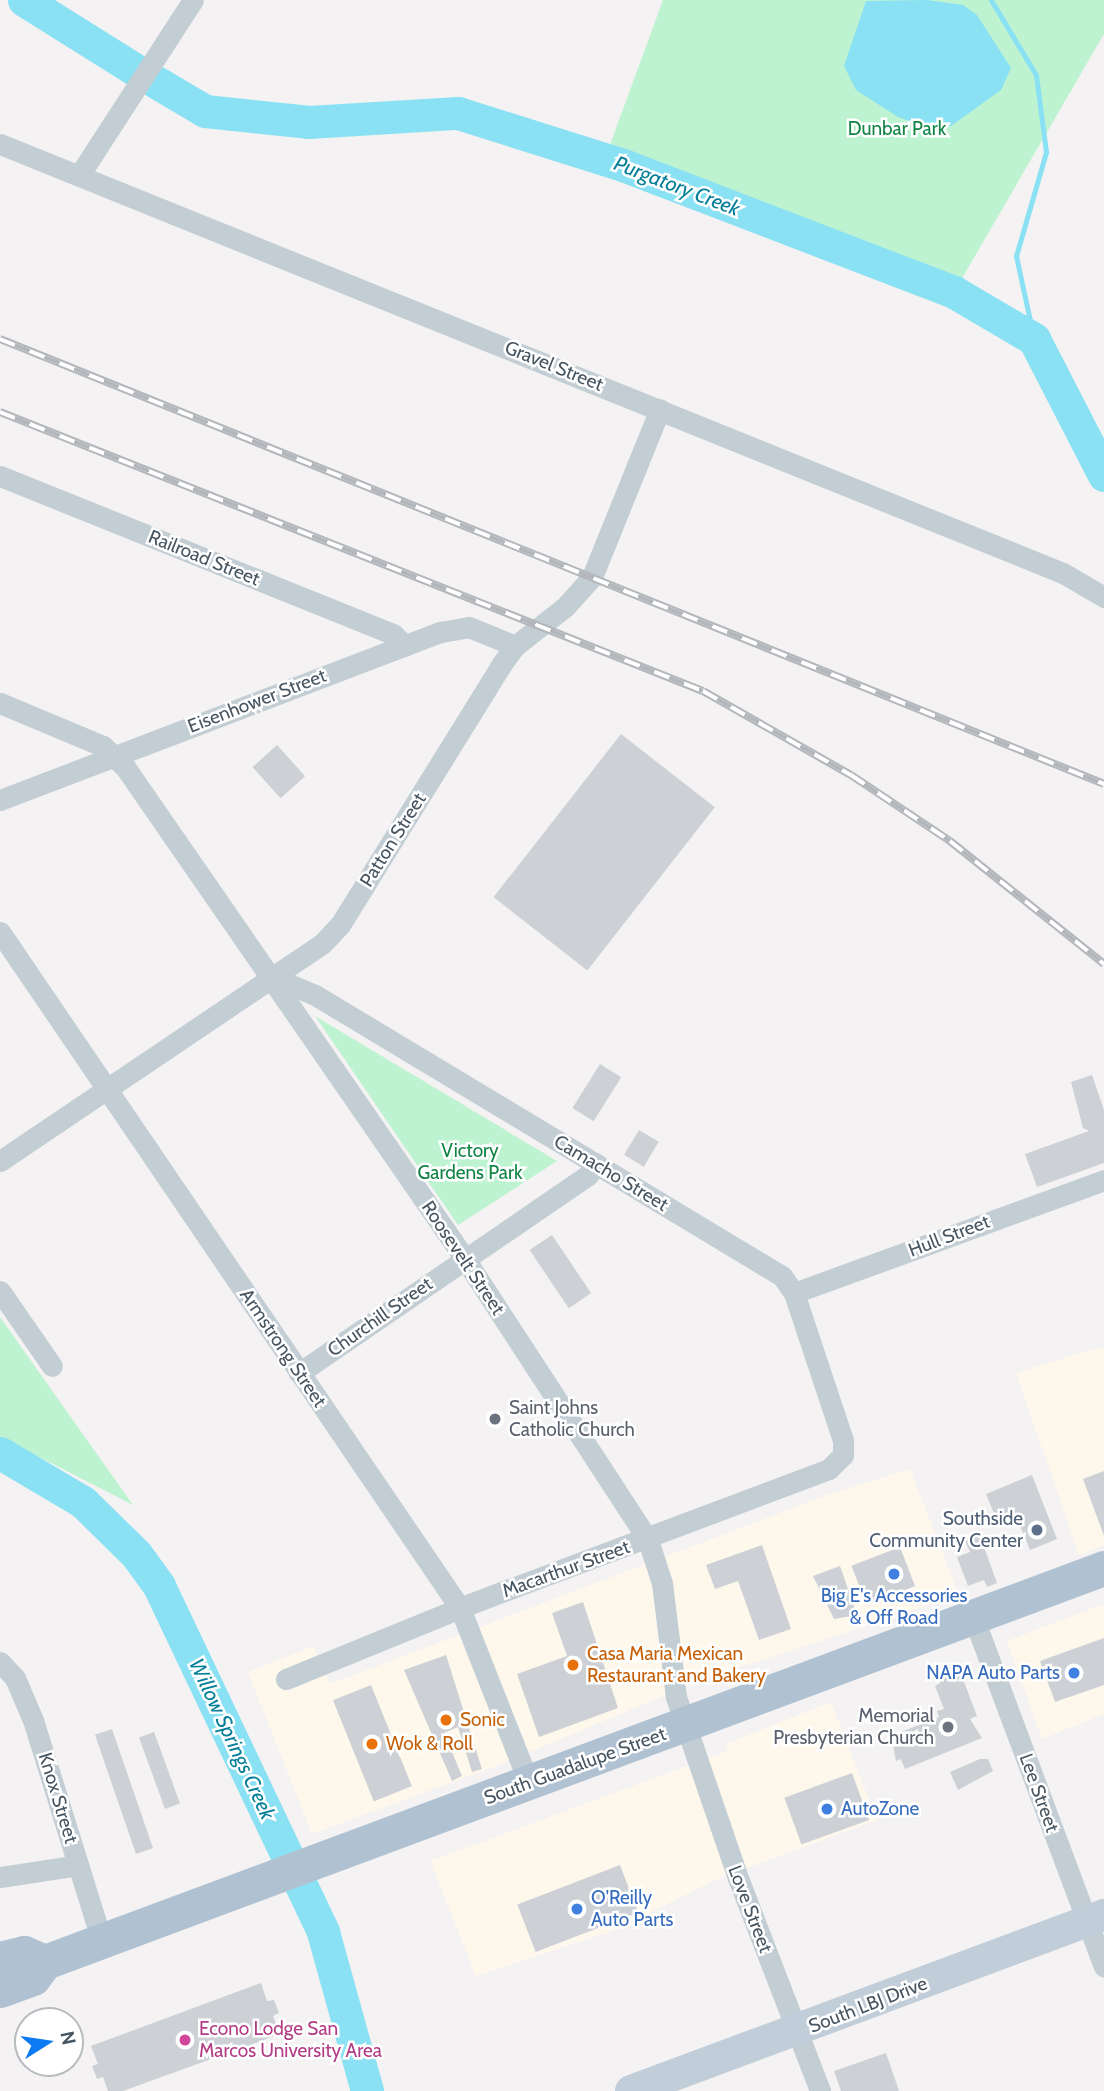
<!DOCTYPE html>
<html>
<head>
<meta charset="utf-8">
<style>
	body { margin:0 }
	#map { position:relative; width:1104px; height:2091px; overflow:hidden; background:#f4f2f2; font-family:Cabin,sans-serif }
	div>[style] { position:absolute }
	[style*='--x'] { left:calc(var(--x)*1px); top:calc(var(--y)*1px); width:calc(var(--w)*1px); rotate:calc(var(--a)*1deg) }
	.commercial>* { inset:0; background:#fef8ec }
	.green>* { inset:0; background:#bef3d1 }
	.water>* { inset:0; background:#89e1f3 }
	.stream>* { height:5px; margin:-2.5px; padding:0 2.5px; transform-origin:2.5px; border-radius:2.5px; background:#89e1f3 }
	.river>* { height:33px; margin:-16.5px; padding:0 16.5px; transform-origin:16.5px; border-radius:16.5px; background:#89e1f3 }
	.building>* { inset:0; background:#cdd1d6; transform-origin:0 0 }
	.street>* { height:21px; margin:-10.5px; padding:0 10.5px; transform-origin:10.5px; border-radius:10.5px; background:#c2cdd4 }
	.secondary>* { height:32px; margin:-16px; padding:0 16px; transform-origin:16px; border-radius:16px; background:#c1ced9 }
	.primary>* { height:35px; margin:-17.5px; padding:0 17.5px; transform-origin:17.5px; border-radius:17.5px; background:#b0c2d2 }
	.rail>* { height:8px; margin-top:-4px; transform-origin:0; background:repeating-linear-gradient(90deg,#fff 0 16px,#b3b7bc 0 32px); box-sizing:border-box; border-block:2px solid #b3b7bc }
	.dots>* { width:19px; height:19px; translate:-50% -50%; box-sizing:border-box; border:4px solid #fff; border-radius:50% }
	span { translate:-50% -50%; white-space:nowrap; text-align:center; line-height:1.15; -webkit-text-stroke:5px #fff; paint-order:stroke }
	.park-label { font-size:19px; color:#118445 }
	.street-label { font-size:19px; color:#485661 }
	.worship-label { font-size:19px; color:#5b616d }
	.left { translate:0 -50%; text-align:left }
	.right { translate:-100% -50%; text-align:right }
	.service-label { font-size:19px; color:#4e5e75 }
	.shop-label { font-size:19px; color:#366cbe }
	.food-label { font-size:19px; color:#c56008 }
	.hotel-label { font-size:19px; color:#b23c85 }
	.water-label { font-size:21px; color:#057f98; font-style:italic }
	.north { position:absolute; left:14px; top:2007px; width:70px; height:70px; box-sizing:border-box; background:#fff; border:2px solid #b6bbc0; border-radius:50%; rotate:78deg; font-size:19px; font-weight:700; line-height:28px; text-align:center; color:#485661 }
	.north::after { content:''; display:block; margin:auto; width:24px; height:32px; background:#0c7bf3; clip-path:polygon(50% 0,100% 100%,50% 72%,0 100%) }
</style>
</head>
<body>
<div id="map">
	<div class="commercial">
		<div style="clip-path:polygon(1100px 1347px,1104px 1351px,1104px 1545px,1079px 1555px,1016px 1373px)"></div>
		<div style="clip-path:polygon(910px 1469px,959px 1595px,699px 1681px,499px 1765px,312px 1834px,248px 1672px,314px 1646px,330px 1684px,830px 1494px)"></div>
		<div style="clip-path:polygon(1104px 1604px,1104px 1714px,1042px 1739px,1007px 1641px)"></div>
		<div style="clip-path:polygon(831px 1702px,877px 1820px,717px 1879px,615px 1930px,476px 1976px,430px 1861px,725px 1752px,728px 1743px)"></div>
	</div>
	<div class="green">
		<div style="clip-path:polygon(663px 0,1104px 0,1104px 34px,954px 292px,607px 153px)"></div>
		<div style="clip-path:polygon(315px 1016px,557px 1161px,458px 1225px)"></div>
		<div style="clip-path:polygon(0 1317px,133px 1505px,0 1437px)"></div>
	</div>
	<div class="water">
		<div style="clip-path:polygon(927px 0,963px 5px,977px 15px,1011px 68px,1001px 90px,951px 126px,925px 127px,898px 117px,856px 90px,844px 66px,866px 1px)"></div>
	</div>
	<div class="stream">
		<div style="--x:991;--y:0;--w:87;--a:59"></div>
		<div style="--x:1036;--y:75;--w:78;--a:82.6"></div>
		<div style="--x:1046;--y:152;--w:108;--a:106.1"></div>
		<div style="--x:1016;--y:256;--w:85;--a:77.8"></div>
	</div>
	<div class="river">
		<div style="--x:24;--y:0;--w:130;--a:32.1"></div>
		<div style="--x:156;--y:82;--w:57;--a:30.6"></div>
		<div style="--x:205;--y:111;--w:105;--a:6"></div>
		<div style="--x:309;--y:122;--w:149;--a:-3.5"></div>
		<div style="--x:458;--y:113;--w:173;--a:17.5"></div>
		<div style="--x:623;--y:165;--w:355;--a:21"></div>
		<div style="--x:954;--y:292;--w:93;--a:30.4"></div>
		<div style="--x:1034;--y:339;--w:153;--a:62.8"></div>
		<div style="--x:0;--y:1453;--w:96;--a:30.6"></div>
		<div style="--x:83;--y:1502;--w:74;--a:44.5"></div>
		<div style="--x:136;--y:1554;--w:39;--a:54"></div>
		<div style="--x:159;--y:1586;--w:383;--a:64.6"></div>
		<div style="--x:323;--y:1932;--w:165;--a:74.5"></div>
	</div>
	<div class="building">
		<div style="left:621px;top:734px;width:119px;height:207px;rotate:38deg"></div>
		<div style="left:277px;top:745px;width:42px;height:33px;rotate:48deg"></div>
		<div style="left:600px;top:1064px;width:25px;height:52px;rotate:32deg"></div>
		<div style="clip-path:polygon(1092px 1075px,1104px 1110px,1104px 1163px,1037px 1187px,1025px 1154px,1089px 1131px,1083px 1128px,1071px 1082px)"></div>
		<div style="left:639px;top:1130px;width:23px;height:29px;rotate:31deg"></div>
		<div style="left:552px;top:1235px;width:70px;height:27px;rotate:56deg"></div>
		<div style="clip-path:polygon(1104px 1471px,1104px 1536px,1083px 1479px)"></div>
		<div style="clip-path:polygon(1032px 1475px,1057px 1539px,1030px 1550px,1015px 1514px,997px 1521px,986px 1494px)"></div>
		<div style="clip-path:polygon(980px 1536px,997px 1583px,987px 1587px,984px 1580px,968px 1586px,957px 1557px,970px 1552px,965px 1541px)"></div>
		<div style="clip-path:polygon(762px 1545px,791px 1629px,759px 1640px,738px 1581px,715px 1589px,706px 1565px)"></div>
		<div style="left:900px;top:1547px;width:42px;height:52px;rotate:69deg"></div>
		<div style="clip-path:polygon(840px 1566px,857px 1615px,834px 1619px,813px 1576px)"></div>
		<div style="clip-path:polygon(583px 1602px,618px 1708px,539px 1737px,517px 1674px,567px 1656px,552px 1613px)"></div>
		<div style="clip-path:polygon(1104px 1638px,1104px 1685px,1055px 1702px,1040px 1661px)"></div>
		<div style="clip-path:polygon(446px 1655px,482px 1769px,472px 1772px,458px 1727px,444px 1733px,462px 1776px,452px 1781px,404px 1670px)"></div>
		<div style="clip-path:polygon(952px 1666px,956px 1676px,961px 1674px,977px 1716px,970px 1719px,982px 1738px,905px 1769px,901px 1759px,896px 1761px,891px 1736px,939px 1717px,937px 1711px,944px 1709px,935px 1686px,940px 1683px,935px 1672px)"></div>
		<div style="left:371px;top:1685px;width:109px;height:41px;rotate:68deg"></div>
		<div style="left:112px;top:1729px;width:126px;height:18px;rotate:71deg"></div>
		<div style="left:154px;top:1732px;width:76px;height:16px;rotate:70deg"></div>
		<div style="clip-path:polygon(980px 1759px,988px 1759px,993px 1771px,958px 1790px,950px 1772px)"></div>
		<div style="left:852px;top:1773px;width:50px;height:72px;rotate:70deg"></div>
		<div style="left:620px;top:1865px;width:51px;height:110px;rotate:69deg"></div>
		<div style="clip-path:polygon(261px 1983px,267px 2001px,274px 2000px,279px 2013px,273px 2016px,280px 2034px,123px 2091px,108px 2091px,103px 2077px,97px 2079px,92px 2066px,98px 2064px,91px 2046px)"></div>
		<div style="clip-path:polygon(886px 2053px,899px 2091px,841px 2091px,834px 2071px)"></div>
	</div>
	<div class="street">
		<div style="--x:0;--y:144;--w:1146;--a:21.98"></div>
		<div style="--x:1063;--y:573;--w:48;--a:30.3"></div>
		<div style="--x:80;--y:174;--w:207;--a:-57"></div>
		<div style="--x:0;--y:476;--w:424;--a:21.9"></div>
		<div style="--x:393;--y:634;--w:17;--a:45"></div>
		<div style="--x:0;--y:703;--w:112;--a:22.7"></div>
		<div style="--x:103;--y:746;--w:30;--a:44"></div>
		<div style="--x:125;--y:767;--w:598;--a:55.35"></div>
		<div style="--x:465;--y:1259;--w:335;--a:56.9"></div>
		<div style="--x:648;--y:1540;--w:45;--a:72"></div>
		<div style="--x:662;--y:1583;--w:115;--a:83"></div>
		<div style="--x:676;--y:1697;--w:191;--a:71.1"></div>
		<div style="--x:738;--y:1878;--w:228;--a:68.9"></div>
		<div style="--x:0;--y:800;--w:472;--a:-20.9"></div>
		<div style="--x:441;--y:632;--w:28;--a:-10"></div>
		<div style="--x:469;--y:627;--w:50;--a:22.4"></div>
		<div style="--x:0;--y:932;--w:818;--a:55.77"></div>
		<div style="--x:460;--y:1608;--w:188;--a:68.5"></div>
		<div style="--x:272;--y:977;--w:47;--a:22.7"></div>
		<div style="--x:315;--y:995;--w:545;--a:31.04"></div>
		<div style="--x:782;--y:1276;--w:21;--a:55"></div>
		<div style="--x:794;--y:1293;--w:155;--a:71.6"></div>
		<div style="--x:843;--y:1440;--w:15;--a:90"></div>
		<div style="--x:843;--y:1455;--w:20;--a:135"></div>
		<div style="--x:829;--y:1469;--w:394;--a:159.4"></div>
		<div style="--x:460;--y:1608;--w:188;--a:157.8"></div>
		<div style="--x:0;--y:1161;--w:388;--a:-34"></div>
		<div style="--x:322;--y:944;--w:26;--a:-47"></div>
		<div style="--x:340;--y:925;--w:306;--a:-58.2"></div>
		<div style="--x:501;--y:665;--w:24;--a:-54"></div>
		<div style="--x:515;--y:646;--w:63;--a:-38"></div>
		<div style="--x:565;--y:607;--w:40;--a:-48"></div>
		<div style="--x:592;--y:577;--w:181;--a:-68"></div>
		<div style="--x:0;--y:1291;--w:91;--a:55.3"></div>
		<div style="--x:794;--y:1293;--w:330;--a:-20"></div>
		<div style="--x:299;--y:1373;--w:350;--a:-34.4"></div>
		<div style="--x:588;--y:1175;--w:14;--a:-54"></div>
		<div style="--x:974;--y:1619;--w:371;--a:69.5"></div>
		<div style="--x:0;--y:1662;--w:22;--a:47"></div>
		<div style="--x:15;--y:1678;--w:46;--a:66.8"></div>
		<div style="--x:33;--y:1720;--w:232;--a:72.7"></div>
		<div style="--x:0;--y:1877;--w:79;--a:-8.7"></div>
	</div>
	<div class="secondary">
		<div style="--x:631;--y:2091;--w:505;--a:-20.41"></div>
	</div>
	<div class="primary">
		<div style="--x:0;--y:1959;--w:25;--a:-14"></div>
		<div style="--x:24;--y:1953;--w:23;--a:23"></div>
		<div style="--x:0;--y:1990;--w:35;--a:-20"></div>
		<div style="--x:33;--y:1978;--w:20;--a:-53"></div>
		<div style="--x:45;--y:1962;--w:1130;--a:-20.41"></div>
	</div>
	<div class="rail">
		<div style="--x:0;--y:339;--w:1190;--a:21.95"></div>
		<div style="--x:0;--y:412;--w:756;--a:21.65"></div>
		<div style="--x:703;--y:691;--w:170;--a:29.6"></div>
		<div style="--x:851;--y:775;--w:119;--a:33.7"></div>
		<div style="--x:950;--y:841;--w:197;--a:38.6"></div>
	</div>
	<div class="dots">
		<div style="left:495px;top:1419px;background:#6b7280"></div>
		<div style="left:1037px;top:1530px;background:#5c6f8a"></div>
		<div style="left:894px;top:1574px;background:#3f7fe0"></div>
		<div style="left:573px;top:1665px;background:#e8710a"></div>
		<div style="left:1074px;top:1673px;background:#3f7fe0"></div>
		<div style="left:446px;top:1720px;background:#e8710a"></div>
		<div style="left:948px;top:1727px;background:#6b7280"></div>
		<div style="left:372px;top:1744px;background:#e8710a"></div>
		<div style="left:827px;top:1809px;background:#3f7fe0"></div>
		<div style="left:577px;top:1909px;background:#3f7fe0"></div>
		<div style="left:185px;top:2040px;background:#d1479c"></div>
	</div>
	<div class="park-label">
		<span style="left:897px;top:129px">Dunbar Park</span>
		<span style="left:470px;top:1162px">Victory<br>Gardens Park</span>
	</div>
	<div class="street-label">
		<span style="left:554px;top:366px;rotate:22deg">Gravel Street</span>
		<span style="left:204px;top:558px;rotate:22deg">Railroad Street</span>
		<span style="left:257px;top:701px;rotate:-21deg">Eisenhower Street</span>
		<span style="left:393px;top:840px;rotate:-58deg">Patton Street</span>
		<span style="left:611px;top:1173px;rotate:31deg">Camacho Street</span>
		<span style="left:949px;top:1236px;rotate:-21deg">Hull Street</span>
		<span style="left:463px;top:1258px;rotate:56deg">Roosevelt Street</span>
		<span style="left:380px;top:1317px;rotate:-35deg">Churchill Street</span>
		<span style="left:283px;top:1348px;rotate:56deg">Armstrong Street</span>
		<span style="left:566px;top:1569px;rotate:-20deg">Macarthur Street</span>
		<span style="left:575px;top:1766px;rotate:-20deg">South Guadalupe Street</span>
		<span style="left:1039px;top:1793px;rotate:70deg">Lee Street</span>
		<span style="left:58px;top:1798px;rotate:73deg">Knox Street</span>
		<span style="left:750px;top:1909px;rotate:69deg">Love Street</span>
		<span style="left:868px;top:2005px;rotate:-21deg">South LBJ Drive</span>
	</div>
	<div class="worship-label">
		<span class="left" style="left:509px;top:1419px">Saint Johns<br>Catholic Church</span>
		<span class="right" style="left:934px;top:1727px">Memorial<br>Presbyterian Church</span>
	</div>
	<div class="service-label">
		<span class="right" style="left:1023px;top:1530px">Southside<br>Community Center</span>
	</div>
	<div class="shop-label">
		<span style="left:894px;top:1607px">Big E's Accessories<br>&amp; Off Road</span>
		<span class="right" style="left:1060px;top:1673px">NAPA Auto Parts</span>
		<span class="left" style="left:841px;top:1809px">AutoZone</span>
		<span class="left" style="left:591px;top:1909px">O'Reilly<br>Auto Parts</span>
	</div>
	<div class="food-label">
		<span class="left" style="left:587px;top:1665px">Casa Maria Mexican<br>Restaurant and Bakery</span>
		<span class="left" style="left:460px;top:1720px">Sonic</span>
		<span class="left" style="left:386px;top:1744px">Wok &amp; Roll</span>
	</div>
	<div class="hotel-label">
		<span class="left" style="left:199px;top:2040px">Econo Lodge San<br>Marcos University Area</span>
	</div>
	<div class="water-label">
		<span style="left:677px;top:186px;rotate:21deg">Purgatory Creek</span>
		<span style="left:232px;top:1739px;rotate:65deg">Willow Springs Creek</span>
	</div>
	<div class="north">N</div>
</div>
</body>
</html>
